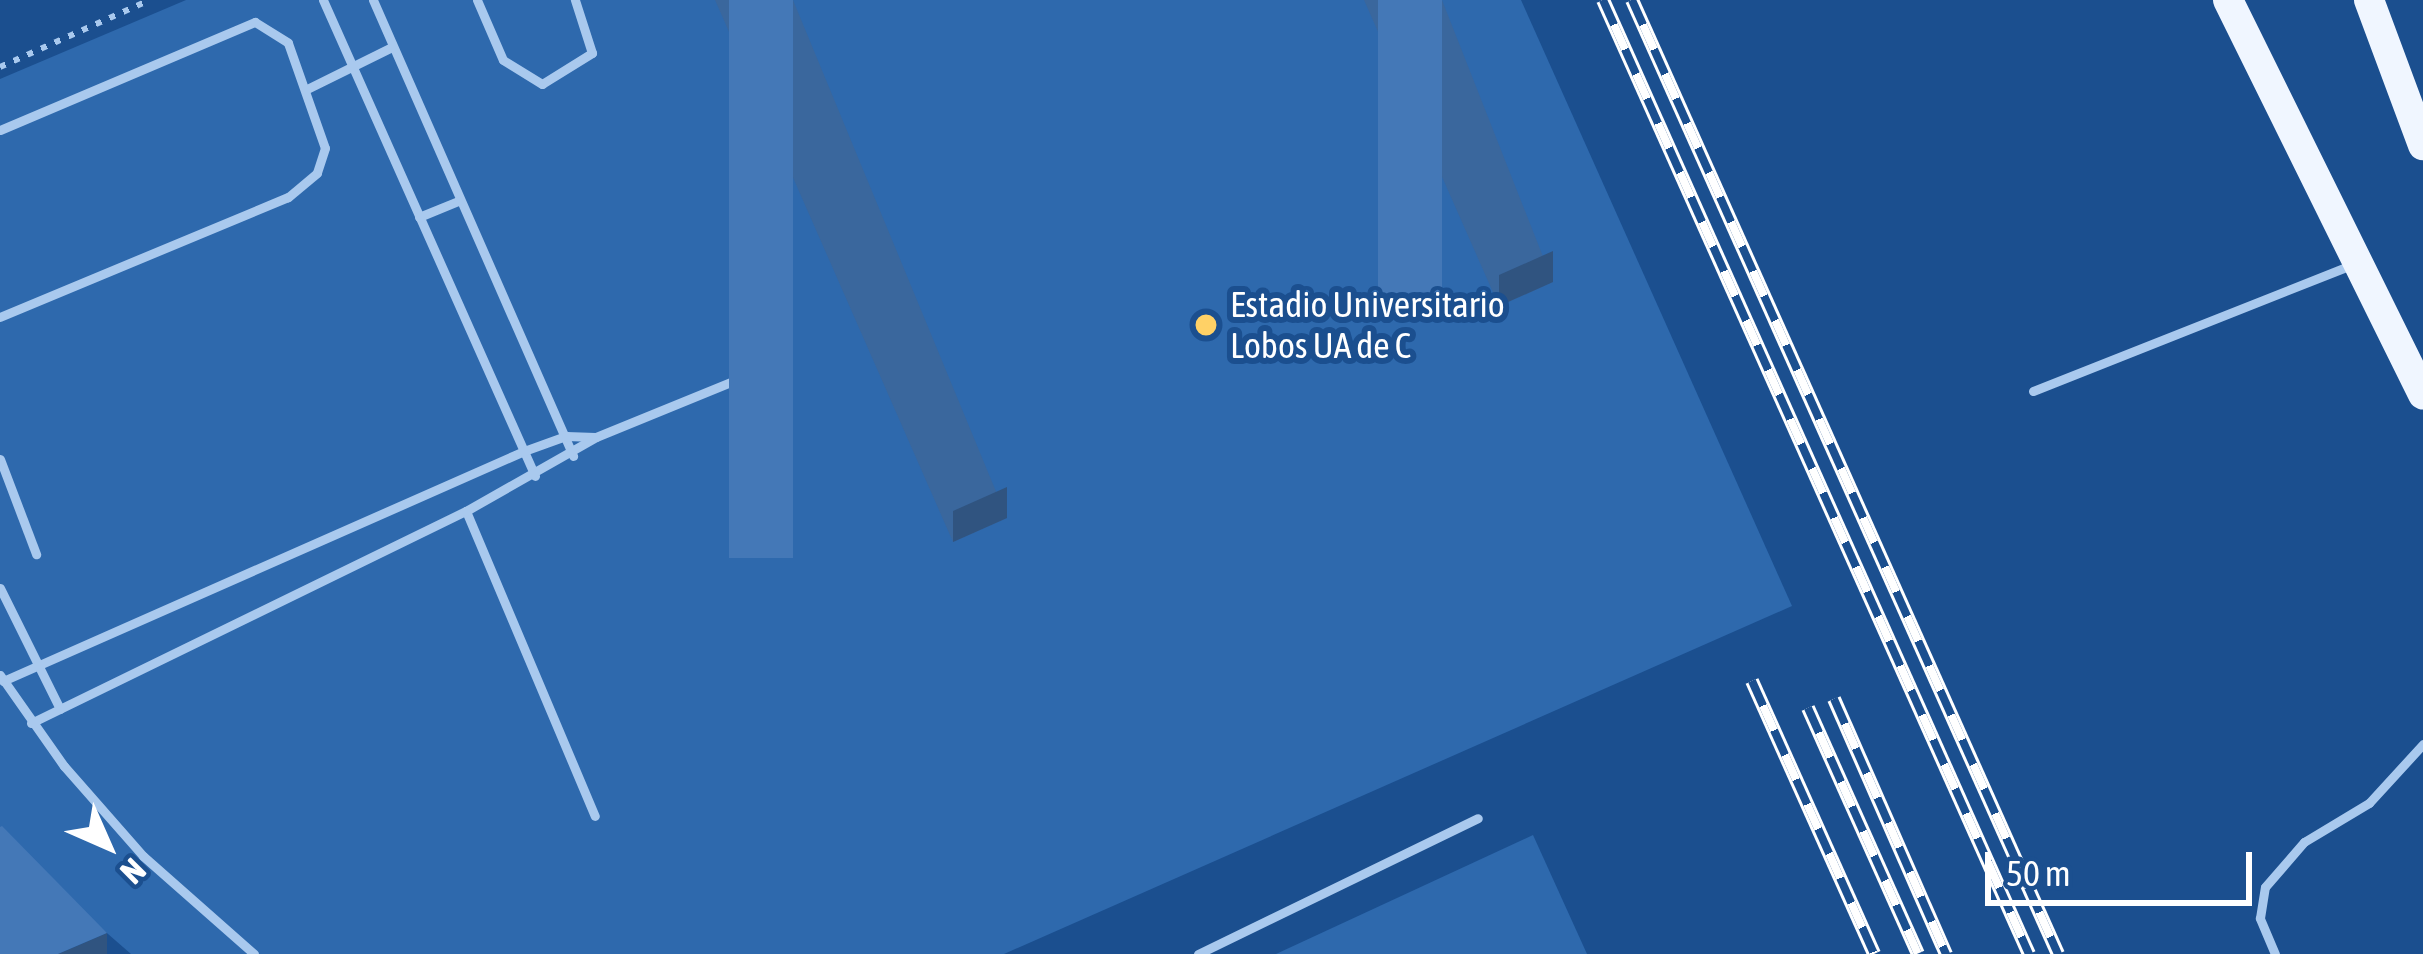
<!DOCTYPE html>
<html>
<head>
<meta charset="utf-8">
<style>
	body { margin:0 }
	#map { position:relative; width:2423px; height:954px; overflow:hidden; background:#1b4f8f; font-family:"Asap Condensed",sans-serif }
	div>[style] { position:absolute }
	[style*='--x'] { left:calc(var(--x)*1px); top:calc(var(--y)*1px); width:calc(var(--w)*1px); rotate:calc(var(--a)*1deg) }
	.green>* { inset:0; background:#2e69ad }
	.path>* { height:6px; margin-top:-3px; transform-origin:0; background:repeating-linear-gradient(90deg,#a9c9ee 0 6px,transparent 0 15px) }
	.lane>* { height:9px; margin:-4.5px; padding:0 4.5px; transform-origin:4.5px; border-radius:4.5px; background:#a9c9ee }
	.primary>* { height:30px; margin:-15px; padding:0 15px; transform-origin:15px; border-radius:15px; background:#f0f6ff }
	.rail>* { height:14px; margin-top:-7px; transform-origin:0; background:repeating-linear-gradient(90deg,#1b4f8f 0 27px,#fff 0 54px); box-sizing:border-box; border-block:3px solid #fff }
	.wall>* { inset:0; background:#3a679d }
	.shaded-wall>* { inset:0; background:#305480 }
	.building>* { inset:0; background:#4478b7; transform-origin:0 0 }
	.dots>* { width:33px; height:33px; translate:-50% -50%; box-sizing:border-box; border:6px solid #1b4f8f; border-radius:50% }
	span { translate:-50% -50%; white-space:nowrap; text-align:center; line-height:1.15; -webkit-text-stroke:12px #1b4f8f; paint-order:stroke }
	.poi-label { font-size:36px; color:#fff }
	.left { translate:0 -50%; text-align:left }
	.north { position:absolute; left:48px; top:786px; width:120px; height:120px; -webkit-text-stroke:9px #1b4f8f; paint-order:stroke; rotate:135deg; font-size:33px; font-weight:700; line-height:48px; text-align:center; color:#fff }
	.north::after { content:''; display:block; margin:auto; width:42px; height:54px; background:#fff; clip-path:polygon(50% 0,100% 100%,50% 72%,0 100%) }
	.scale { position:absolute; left:1985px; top:852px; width:267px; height:54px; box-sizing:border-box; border:6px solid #fff; border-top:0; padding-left:15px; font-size:36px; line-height:42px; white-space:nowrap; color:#fff; -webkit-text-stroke:9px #1b4f8f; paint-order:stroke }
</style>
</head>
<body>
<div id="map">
	<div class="green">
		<div style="clip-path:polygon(186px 0,1521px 0,1792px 606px,1004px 954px,131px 954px,0 840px,0 79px)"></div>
		<div style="clip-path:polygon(1533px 835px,1587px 954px,1276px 954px)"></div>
	</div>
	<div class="path">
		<div style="--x:0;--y:67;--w:164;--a:-24.1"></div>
	</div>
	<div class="lane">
		<div style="--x:323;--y:0;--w:521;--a:65.99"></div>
		<div style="--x:373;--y:0;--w:498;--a:66.3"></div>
		<div style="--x:477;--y:0;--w:65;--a:66.6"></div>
		<div style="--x:503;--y:60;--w:46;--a:31.6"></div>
		<div style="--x:542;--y:84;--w:59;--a:-31.8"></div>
		<div style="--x:592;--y:53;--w:56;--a:-107.8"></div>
		<div style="--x:307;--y:89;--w:95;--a:-26.3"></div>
		<div style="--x:0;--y:130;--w:277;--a:-23"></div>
		<div style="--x:255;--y:22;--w:39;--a:32"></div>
		<div style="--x:288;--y:43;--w:111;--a:70.6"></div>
		<div style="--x:325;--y:148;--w:26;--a:108"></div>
		<div style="--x:317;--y:173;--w:38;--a:140"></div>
		<div style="--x:288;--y:197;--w:312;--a:157.4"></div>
		<div style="--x:419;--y:217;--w:42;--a:-22.3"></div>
		<div style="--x:2033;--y:391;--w:343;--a:-21.6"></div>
		<div style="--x:0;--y:459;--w:102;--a:69.2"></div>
		<div style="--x:466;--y:511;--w:331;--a:67.1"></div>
		<div style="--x:0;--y:588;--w:135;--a:63.6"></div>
		<div style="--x:0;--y:675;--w:111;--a:54.9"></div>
		<div style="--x:64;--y:766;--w:120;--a:48.7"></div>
		<div style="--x:143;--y:856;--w:148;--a:41.4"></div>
		<div style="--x:3;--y:681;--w:570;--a:-23.82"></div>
		<div style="--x:524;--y:451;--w:45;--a:-19.7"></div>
		<div style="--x:566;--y:436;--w:29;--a:2"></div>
		<div style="--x:31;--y:723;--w:484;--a:-26"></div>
		<div style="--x:466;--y:511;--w:150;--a:-29.6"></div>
		<div style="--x:596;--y:437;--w:206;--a:-22.2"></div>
		<div style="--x:1198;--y:954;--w:311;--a:-25.9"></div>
		<div style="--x:2275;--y:954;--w:39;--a:-113"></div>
		<div style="--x:2260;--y:918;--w:31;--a:-81"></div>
		<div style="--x:2265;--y:887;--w:60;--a:-49.1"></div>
		<div style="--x:2304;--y:842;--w:76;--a:-31"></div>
		<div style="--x:2369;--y:803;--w:80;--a:-47.5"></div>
	</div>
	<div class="primary">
		<div style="--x:2228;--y:0;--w:440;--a:63.7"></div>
		<div style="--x:2369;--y:0;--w:155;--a:69.6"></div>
	</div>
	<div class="rail">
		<div style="--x:1603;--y:0;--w:1045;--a:65.94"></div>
		<div style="--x:1632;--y:0;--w:1045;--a:65.94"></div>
		<div style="--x:1752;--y:681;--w:299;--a:65.9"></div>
		<div style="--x:1834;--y:699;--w:279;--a:66.3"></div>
		<div style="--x:1808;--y:708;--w:269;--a:65.9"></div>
	</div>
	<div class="wall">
		<div style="clip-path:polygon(715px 0,793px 0,1007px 518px,953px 542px)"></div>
		<div style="clip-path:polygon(1364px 0,1442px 0,1553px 282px,1499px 306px)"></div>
	</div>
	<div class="shaded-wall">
		<div style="clip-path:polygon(1553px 251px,1553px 282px,1499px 306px,1499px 275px)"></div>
		<div style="clip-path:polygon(1007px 487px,1007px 518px,953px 542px,953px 511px)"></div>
		<div style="clip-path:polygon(107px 933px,107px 954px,58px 954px)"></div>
	</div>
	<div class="building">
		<div style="left:729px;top:0;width:64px;height:558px"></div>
		<div style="left:1378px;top:0;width:64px;height:300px"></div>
		<div style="clip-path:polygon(2px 826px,107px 933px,58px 954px,0 954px,0 827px)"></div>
	</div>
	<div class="dots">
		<div style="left:1206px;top:325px;background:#ffd166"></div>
	</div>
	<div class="poi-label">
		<span class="left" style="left:1230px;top:325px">Estadio Universitario<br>Lobos UA de C</span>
	</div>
	<div class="north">N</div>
	<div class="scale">50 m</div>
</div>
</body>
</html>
